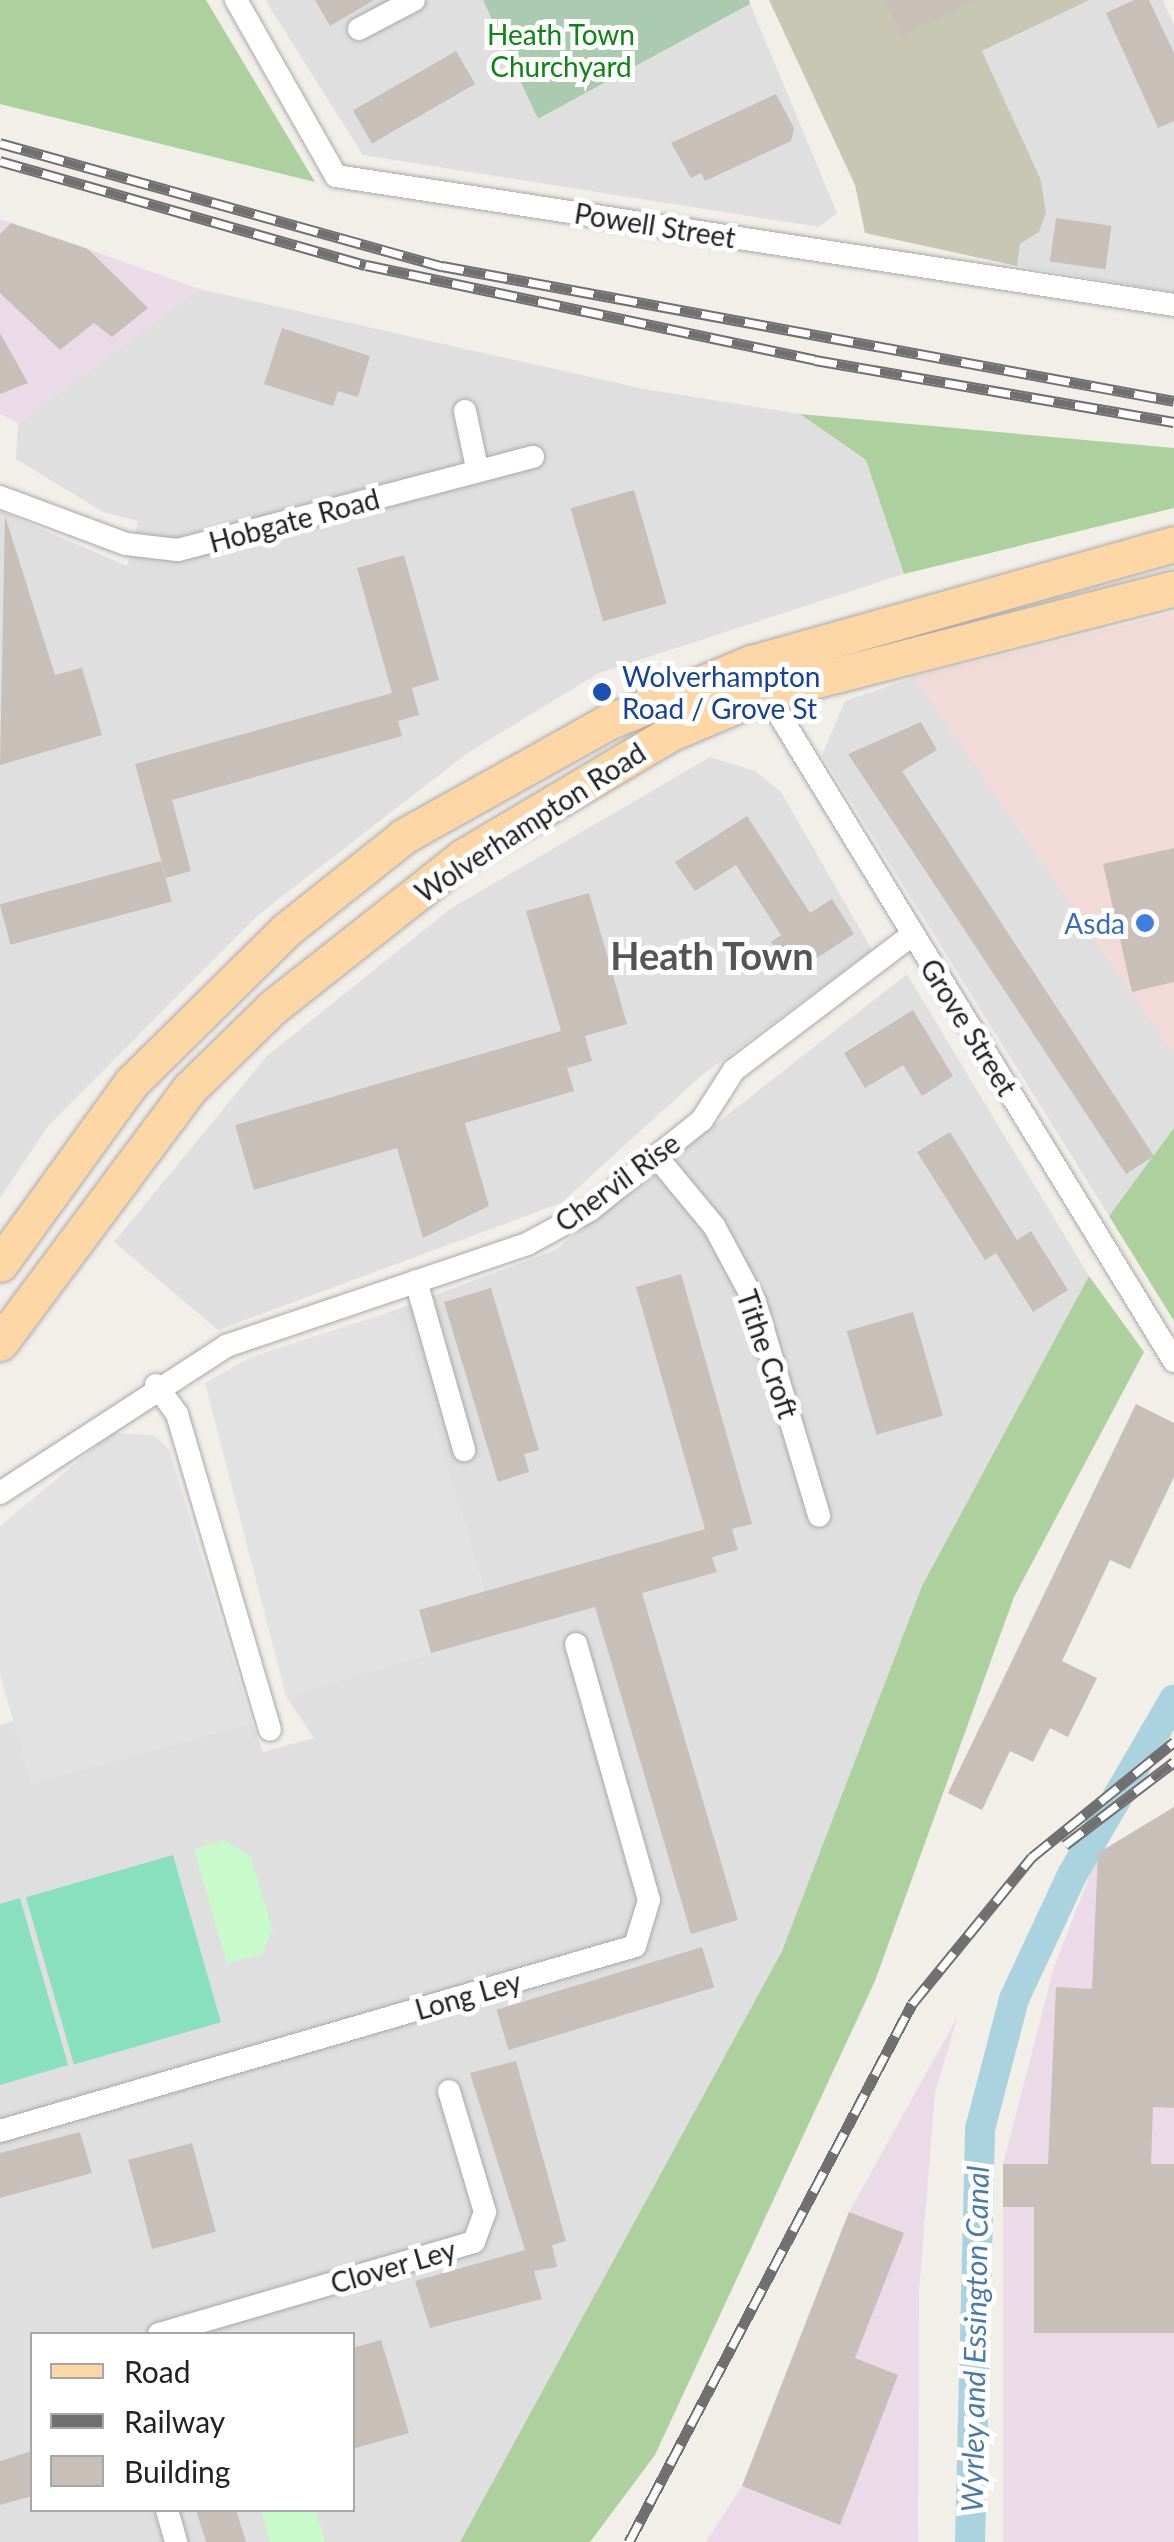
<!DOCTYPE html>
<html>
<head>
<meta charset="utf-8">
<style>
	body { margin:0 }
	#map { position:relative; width:1174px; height:2542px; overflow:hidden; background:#f2efe9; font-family:Lato,sans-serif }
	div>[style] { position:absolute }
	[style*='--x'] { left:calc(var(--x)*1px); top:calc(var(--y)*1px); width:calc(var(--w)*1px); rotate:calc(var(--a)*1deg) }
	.residential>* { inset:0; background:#e0dfdf }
	.commercial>* { inset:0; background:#f2dad9 }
	.industrial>* { inset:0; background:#ebdbe8 }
	.construction>* { inset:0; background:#c7c7b4 }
	.forest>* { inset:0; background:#add19e }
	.cemetery>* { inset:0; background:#aacbaf }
	.park>* { inset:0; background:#c8facc }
	.pitch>* { inset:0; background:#88e0be; transform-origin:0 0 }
	.parking>* { inset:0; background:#e2e2e2 }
	.canal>* { height:30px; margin:-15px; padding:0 15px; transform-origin:15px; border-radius:15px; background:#aad3df }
	.building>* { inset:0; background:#c7bfb8; transform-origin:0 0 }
	.roads { filter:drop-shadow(0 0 2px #a9a9a9) drop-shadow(0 0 2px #a9a9a9) }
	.minor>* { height:22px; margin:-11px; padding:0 11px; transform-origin:11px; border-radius:11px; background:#fff }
	.primary>* { height:35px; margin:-17.5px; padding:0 17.5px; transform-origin:17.5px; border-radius:17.5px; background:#fcd6a4 }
	.rail>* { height:11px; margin-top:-5.5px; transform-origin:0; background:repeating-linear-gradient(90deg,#fff 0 22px,#707070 0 44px); box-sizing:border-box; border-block:2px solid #707070 }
	.dots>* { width:28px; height:28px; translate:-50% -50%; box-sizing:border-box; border:5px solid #fff; border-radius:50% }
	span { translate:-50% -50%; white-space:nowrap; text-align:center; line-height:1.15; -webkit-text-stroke:10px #fff; paint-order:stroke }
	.park-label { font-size:28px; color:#0c8416 }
	.street-label { font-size:28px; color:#222 }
	.transit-label { font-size:28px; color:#164399 }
	.left { translate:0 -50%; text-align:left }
	.shop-label { font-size:28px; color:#366cbe }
	.right { translate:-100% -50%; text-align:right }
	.water-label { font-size:30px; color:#4a7aab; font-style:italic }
	.district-label { font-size:38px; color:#555; font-weight:700 }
	.legend { position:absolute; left:30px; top:2332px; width:325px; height:180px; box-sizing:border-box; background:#fff; border:2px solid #a7a7a7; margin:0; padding:12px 18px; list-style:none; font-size:30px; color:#222 }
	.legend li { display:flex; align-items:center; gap:20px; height:50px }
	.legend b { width:50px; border:2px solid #a7a7a7 }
</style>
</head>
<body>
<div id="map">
	<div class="residential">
		<div style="clip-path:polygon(265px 0,483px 0,539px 119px,750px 4px,837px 213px,819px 227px,363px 155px)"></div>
		<div style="clip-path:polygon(1091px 0,1163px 0,1174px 25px,1174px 292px,1017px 266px,1020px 244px,1039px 232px,1046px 213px,1041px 180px,982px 51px)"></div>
		<div style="clip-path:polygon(199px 289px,644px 389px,800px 414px,866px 460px,904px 574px,599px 673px,469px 752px,258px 915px,49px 1125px,0 1198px,0 511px,127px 566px,138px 521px,103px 512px,16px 459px,18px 423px)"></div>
		<div style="clip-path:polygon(915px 677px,1174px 1054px,1174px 1129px,1109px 1216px,822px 755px,845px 701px)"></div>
		<div style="clip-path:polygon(710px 757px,755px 771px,781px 792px,872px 950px,701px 1076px,561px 1203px,218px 1330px,114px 1242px,267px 1056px,450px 909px)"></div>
		<div style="clip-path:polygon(evenodd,907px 974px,1089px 1276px,922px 1586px,782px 1951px,460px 2542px,0 2542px,0 1725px,13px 1721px,32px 1783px,252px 1723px,263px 1752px,314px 1738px,286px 1696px,431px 1653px,419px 1610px,484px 1591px,405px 1326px,387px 1313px,555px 1250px,907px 974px,32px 2334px,352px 2334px,352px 2510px,32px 2510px,32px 2334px)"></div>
	</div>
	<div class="commercial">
		<div style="clip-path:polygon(1174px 612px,1174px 1054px,915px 677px)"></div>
	</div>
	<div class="industrial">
		<div style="clip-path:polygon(0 219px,88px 249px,199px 289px,18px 423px,0 414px)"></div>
		<div style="clip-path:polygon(1174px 1807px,1174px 2542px,1003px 2542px,1003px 2164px,1054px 1967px,1098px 1854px)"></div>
		<div style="clip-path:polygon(958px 2016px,935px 2092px,919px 2292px,918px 2542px,706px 2542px,742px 2486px,849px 2212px)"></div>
	</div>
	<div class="construction">
		<div style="clip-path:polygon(769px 0,1090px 0,982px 51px,1041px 180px,1046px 213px,1039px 232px,1020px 244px,1017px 266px,865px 233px,855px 185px)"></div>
	</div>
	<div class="forest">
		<div style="clip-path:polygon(0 0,206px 0,315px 182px,0 104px)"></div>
		<div style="clip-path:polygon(800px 414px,1174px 448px,1174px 508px,904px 574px,866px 460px)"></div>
		<div style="clip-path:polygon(1174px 1128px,1174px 1321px,1109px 1216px)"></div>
		<div style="clip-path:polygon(1089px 1276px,1144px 1352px,1014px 1597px,875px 1981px,655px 2455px,590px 2542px,460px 2542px,782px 1951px,922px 1586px)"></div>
	</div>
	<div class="cemetery">
		<div style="clip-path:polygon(483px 0,749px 0,750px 4px,538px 119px)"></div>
	</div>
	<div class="park">
		<div style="clip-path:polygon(224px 1840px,250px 1856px,273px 1930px,262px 1954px,227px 1964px,194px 1849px)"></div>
		<div style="clip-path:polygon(261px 2510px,316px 2510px,325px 2542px,270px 2542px)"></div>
	</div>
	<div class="pitch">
		<div style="left:173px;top:1855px;width:174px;height:153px;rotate:74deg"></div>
		<div style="clip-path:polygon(20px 1898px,68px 2065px,0 2085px,0 1904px)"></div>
	</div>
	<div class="parking">
		<div style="clip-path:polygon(387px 1313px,405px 1325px,484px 1592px,419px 1611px,431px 1653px,286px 1696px,205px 1383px,251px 1357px)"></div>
		<div style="clip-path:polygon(112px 1433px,153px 1435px,169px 1449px,252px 1723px,31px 1784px,0 1675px,0 1526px)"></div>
	</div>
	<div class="canal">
		<div style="--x:970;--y:2542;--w:413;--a:-88.6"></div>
		<div style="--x:980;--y:2129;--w:134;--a:-75.3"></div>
		<div style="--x:1014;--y:1999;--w:137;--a:-64.9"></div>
		<div style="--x:1072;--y:1875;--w:203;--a:-59.8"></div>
	</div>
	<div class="building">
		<div style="clip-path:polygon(315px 0,374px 0,330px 26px)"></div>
		<div style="clip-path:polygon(884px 0,977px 0,901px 36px)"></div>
		<div style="clip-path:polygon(1134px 0,1149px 0,1174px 53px,1174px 121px,1158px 128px,1106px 13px)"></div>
		<div style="left:456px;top:51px;width:38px;height:119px;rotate:60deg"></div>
		<div style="clip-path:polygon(776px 94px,794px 128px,791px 141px,705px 181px,701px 173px,691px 178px,671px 143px)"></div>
		<div style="left:1056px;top:218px;width:56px;height:44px;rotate:8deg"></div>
		<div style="clip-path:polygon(11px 223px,88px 249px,148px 308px,112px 337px,94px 323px,60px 350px,0 293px,0 234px)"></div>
		<div style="clip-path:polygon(282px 328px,370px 356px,358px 397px,338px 391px,333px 406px,264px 384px)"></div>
		<div style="clip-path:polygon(0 333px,28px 383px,0 394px)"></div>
		<div style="left:634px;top:490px;width:118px;height:66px;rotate:74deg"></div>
		<div style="clip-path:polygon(5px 516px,55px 675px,82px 668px,102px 735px,0 765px)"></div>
		<div style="clip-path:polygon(404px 555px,439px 680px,412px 688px,419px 715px,398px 721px,402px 736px,172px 800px,191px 871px,166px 878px,135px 764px,392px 693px,357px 568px)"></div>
		<div style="clip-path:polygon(921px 722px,937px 750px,902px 771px,1154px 1156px,1126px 1174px,848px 754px)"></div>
		<div style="clip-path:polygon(747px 816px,810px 913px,832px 899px,854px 934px,792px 974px,771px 942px,781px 935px,736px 865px,695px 891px,675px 862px)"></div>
		<div style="clip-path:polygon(1174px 848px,1174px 982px,1132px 992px,1103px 864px)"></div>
		<div style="left:161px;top:861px;width:42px;height:167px;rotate:75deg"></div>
		<div style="clip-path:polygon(589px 893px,627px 1024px,585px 1036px,592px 1061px,567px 1068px,574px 1091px,465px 1123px,489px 1206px,423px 1238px,397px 1148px,254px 1190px,235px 1125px,561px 1031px,526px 911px)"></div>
		<div style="clip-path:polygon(913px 1010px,953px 1076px,922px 1096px,903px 1065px,865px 1088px,844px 1053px)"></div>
		<div style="clip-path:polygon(950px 1132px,1017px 1240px,1031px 1231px,1068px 1290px,1033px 1312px,996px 1253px,985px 1260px,917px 1152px)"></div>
		<div style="clip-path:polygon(681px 1274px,752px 1524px,732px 1529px,738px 1550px,712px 1557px,717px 1572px,642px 1593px,738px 1920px,691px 1934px,595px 1607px,431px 1653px,419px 1610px,705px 1529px,636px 1287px)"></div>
		<div style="clip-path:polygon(491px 1288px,539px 1450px,524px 1454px,529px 1472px,498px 1482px,444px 1302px)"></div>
		<div style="left:913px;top:1312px;width:108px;height:69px;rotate:74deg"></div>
		<div style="clip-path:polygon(1136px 1404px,1174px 1423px,1174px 1477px,1130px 1569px,1110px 1560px,1062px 1661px,1097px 1678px,1068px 1737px,1050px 1728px,1033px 1762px,1010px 1751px,982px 1810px,948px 1793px)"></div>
		<div style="clip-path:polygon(1174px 1807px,1174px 2108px,1153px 2107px,1151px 2164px,1174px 2164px,1174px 2333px,1034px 2333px,1034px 2207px,1003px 2207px,1003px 2164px,1048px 2164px,1056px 1987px,1092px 1989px,1098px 1853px)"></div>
		<div style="left:702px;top:1947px;width:42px;height:215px;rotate:73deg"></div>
		<div style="clip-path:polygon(516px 2061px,566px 2241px,552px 2245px,557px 2267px,534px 2271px,542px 2299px,430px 2328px,415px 2281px,525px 2250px,470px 2073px)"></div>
		<div style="clip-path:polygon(80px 2132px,92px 2173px,0 2198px,0 2153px)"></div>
		<div style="left:192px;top:2143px;width:92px;height:66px;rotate:75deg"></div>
		<div style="clip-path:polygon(849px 2212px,904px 2233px,855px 2358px,898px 2375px,840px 2525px,742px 2486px)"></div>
		<div style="clip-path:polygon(381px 2340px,409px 2433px,352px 2449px,352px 2348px)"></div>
		<div style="clip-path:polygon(32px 2451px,32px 2496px,0 2505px,0 2461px)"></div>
		<div style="clip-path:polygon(196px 2510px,236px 2510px,246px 2542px,206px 2542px)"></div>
	</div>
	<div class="roads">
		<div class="minor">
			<div style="--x:236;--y:0;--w:202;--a:60.4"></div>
			<div style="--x:336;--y:176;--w:848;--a:8.75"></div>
			<div style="--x:359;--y:29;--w:62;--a:-27.8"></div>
			<div style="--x:465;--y:411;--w:58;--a:78.1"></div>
			<div style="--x:0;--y:497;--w:134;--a:20.5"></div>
			<div style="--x:126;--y:544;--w:52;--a:6.6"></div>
			<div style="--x:178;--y:550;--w:367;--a:-14.7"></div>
			<div style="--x:766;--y:693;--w:783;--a:58.58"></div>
			<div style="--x:656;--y:1156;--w:91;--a:50.4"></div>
			<div style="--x:714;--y:1226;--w:86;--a:61.7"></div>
			<div style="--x:755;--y:1302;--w:223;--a:73.3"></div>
			<div style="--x:416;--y:1281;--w:176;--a:74.1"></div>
			<div style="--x:156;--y:1385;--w:36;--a:54"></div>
			<div style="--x:177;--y:1414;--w:329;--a:73.6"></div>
			<div style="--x:0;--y:1493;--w:270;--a:-33"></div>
			<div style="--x:226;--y:1346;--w:318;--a:-18.7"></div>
			<div style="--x:527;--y:1244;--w:72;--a:-28.4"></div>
			<div style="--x:590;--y:1210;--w:144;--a:-38.8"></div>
			<div style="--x:702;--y:1120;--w:59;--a:-57.4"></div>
			<div style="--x:734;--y:1070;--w:223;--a:-37.2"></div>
			<div style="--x:0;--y:2131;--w:661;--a:-16.24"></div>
			<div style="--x:635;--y:1946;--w:48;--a:-73.1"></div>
			<div style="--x:649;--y:1900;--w:266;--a:-105.9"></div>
			<div style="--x:159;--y:2334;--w:328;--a:-16.3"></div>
			<div style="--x:474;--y:2242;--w:32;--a:-70"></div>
			<div style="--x:485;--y:2212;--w:126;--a:-106.6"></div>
			<div style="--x:167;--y:2510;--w:33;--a:74"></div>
		</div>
		<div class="primary">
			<div style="--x:0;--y:1264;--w:223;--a:-54.1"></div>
			<div style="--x:131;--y:1083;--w:218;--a:-44.6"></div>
			<div style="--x:286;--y:930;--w:151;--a:-38.5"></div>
			<div style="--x:404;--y:836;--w:231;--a:-29.2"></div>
			<div style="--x:606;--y:723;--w:157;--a:-22.5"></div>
			<div style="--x:751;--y:663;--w:439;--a:-15.7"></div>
			<div style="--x:0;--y:1343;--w:317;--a:-53.3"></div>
			<div style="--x:189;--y:1089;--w:117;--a:-44.3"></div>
			<div style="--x:273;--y:1007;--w:243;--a:-38.3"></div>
			<div style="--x:464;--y:856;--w:241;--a:-30.7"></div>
			<div style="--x:671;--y:733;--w:103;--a:-22.8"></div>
			<div style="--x:766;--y:693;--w:421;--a:-14.4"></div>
		</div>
	</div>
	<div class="rail">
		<div style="--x:0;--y:143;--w:459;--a:15.6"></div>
		<div style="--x:442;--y:266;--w:744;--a:10.45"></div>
		<div style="--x:0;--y:161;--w:380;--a:15.9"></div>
		<div style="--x:366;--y:265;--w:459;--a:11.9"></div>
		<div style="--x:815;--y:360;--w:364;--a:9.8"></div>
		<div style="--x:1065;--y:1845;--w:137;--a:-37.3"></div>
		<div style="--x:629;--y:2542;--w:608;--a:-62.25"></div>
		<div style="--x:912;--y:2004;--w:190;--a:-50.8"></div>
		<div style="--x:1032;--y:1857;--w:183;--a:-39"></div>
	</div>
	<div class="dots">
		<div style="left:602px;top:692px;background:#1a4fb4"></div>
		<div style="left:1145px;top:923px;background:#3f7fe0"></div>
	</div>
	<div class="park-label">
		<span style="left:561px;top:50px">Heath Town<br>Churchyard</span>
	</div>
	<div class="street-label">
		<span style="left:655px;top:225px;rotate:9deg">Powell Street</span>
		<span style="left:294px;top:520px;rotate:-15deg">Hobgate Road</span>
		<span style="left:530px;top:822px;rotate:-33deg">Wolverhampton Road</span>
		<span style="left:969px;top:1027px;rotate:58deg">Grove Street</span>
		<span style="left:617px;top:1182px;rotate:-36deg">Chervil Rise</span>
		<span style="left:768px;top:1354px;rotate:71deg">Tithe Croft</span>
		<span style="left:468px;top:1995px;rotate:-16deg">Long Ley</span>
		<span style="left:393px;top:2266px;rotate:-16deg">Clover Ley</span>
	</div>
	<div class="transit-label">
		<span class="left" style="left:622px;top:692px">Wolverhampton<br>Road / Grove St</span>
	</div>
	<div class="shop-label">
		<span class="right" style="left:1125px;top:923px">Asda</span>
	</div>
	<div class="water-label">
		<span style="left:974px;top:2339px;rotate:-89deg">Wyrley and Essington Canal</span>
	</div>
	<div class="district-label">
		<span style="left:712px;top:956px">Heath Town</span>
	</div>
	<ul class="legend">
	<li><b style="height:12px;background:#fcd6a4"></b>Road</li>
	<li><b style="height:12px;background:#707070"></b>Railway</li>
	<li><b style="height:28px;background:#c7bfb8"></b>Building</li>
	</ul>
</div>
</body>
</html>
